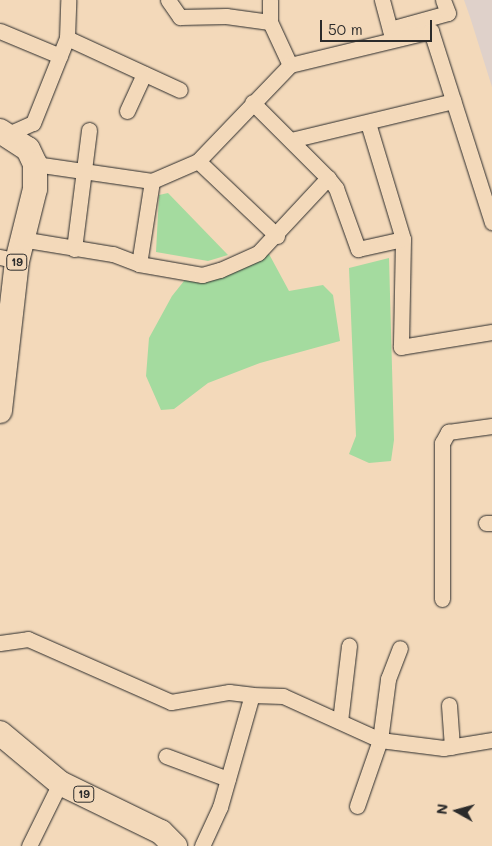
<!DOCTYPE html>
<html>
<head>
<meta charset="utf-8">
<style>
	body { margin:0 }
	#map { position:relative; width:492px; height:846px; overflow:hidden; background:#f3d9ba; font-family:Mali,sans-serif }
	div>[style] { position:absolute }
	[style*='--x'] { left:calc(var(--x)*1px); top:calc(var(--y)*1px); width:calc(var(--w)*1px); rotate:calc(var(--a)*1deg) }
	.built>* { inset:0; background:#dfd1ca }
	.green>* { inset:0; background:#a4db9f }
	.roads { filter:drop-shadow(0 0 1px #2b2b2b) drop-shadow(0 0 1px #2b2b2b) }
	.street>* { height:15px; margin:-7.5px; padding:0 7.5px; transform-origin:7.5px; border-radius:7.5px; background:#f3d9ba }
	.primary>* { height:24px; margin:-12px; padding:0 12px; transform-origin:12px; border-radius:12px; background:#f3d9ba }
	span { translate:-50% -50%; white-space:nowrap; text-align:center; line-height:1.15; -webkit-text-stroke:4px #f3d9ba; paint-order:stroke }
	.shield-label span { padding:1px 4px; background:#f3d9ba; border:1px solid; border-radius:4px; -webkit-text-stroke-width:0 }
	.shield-label { font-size:11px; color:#2b2b2b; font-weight:700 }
	.north { position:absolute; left:432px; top:786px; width:50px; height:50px; -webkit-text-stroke:4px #f3d9ba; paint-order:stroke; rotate:277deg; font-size:14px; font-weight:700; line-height:20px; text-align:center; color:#2b2b2b }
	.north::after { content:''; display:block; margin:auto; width:18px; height:22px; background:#2b2b2b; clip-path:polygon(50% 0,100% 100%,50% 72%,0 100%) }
	.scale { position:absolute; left:320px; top:20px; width:112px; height:22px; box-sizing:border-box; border:2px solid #2b2b2b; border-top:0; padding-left:6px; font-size:15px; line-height:18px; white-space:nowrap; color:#2b2b2b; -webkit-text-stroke:4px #f3d9ba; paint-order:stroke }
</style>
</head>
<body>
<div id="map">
	<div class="built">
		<div style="clip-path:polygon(464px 0,492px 0,492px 87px,470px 17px)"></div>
	</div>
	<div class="green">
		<div style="clip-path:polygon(168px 193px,228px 255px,208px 261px,156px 252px,159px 195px)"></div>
		<div style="clip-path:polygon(269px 254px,289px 291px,323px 285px,333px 295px,340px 341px,260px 363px,208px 383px,174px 409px,161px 410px,146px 376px,149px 338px,172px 296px,188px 276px)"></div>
		<div style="clip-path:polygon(389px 258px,394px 440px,391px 461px,369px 463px,349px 454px,356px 436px,349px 268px)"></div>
	</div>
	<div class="roads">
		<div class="street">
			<div style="--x:168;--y:0;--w:21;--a:55"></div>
			<div style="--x:180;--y:17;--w:46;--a:-1.2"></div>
			<div style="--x:226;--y:16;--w:44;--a:7.8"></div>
			<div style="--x:270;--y:0;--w:22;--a:90"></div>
			<div style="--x:270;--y:22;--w:47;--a:65.1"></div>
			<div style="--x:382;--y:0;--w:38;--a:75"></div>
			<div style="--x:390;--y:29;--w:60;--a:-15.4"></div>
			<div style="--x:448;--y:13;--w:14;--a:-111"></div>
			<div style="--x:0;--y:31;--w:65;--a:22.6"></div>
			<div style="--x:67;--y:38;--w:124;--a:24.7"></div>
			<div style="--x:127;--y:111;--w:41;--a:-65.3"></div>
			<div style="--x:368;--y:123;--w:121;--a:73.2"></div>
			<div style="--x:403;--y:239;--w:108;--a:91.1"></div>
			<div style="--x:401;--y:347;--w:92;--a:-9.4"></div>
			<div style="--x:8;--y:134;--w:27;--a:-24"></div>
			<div style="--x:33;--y:123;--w:92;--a:-68.2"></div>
			<div style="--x:67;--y:38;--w:38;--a:-88"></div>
			<div style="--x:291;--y:140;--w:167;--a:-13.5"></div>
			<div style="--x:198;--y:161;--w:109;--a:43.5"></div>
			<div style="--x:35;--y:164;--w:118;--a:8.3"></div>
			<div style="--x:152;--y:181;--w:50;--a:-23.5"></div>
			<div style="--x:198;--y:161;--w:133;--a:-46.2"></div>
			<div style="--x:290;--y:65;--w:145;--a:-13.6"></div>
			<div style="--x:431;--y:31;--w:201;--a:72.3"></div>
			<div style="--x:328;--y:178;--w:13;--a:51"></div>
			<div style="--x:336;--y:188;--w:65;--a:70.2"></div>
			<div style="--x:358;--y:249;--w:46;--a:-12.5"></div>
			<div style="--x:21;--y:239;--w:93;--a:9.3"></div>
			<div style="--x:113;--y:254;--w:28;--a:21"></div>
			<div style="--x:139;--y:264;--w:84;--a:-81.1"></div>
			<div style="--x:74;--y:249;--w:120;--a:-82.8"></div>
			<div style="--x:0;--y:257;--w:17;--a:13"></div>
			<div style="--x:139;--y:264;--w:64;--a:9.9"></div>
			<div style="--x:202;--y:275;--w:19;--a:-16"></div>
			<div style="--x:220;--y:270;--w:42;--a:-24.1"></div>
			<div style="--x:258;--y:253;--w:103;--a:-47"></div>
			<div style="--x:328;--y:178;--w:107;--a:-135"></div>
			<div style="--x:486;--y:523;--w:6;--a:0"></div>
			<div style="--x:442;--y:599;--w:156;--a:-90"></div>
			<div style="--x:442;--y:443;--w:13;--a:-61"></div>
			<div style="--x:448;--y:432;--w:44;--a:-7.8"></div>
			<div style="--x:0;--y:643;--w:28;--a:-8"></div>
			<div style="--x:28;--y:639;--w:156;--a:23.8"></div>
			<div style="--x:171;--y:702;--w:59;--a:-9.8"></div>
			<div style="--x:229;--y:692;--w:23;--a:7"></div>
			<div style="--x:449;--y:705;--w:42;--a:85.9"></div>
			<div style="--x:340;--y:721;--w:76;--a:-83.2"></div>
			<div style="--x:166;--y:756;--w:66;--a:20.4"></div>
			<div style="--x:357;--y:806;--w:70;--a:-70.8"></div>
			<div style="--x:380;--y:740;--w:62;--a:-82.5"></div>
			<div style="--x:388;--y:679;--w:33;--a:-69"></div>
			<div style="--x:29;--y:846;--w:70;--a:-63.8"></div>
			<div style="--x:202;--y:846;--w:43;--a:-65.2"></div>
			<div style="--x:220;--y:807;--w:116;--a:-74.1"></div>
			<div style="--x:252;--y:695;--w:31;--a:2"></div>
			<div style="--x:283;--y:696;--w:107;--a:24.4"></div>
			<div style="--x:380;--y:740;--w:64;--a:7.2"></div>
			<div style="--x:443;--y:748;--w:50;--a:-9.3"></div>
		</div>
		<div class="primary">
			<div style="--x:0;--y:131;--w:33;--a:33"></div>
			<div style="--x:28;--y:149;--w:17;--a:65"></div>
			<div style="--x:35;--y:164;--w:25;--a:90"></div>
			<div style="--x:35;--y:189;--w:74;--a:104"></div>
			<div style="--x:17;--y:261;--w:151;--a:96.5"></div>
			<div style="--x:0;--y:733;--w:78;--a:39.8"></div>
			<div style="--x:60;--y:783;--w:112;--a:25.9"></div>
			<div style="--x:161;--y:832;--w:20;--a:45"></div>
		</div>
	</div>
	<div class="shield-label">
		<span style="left:17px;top:262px">19</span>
		<span style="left:84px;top:794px">19</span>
	</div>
	<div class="north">N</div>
	<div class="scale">50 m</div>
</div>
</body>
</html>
